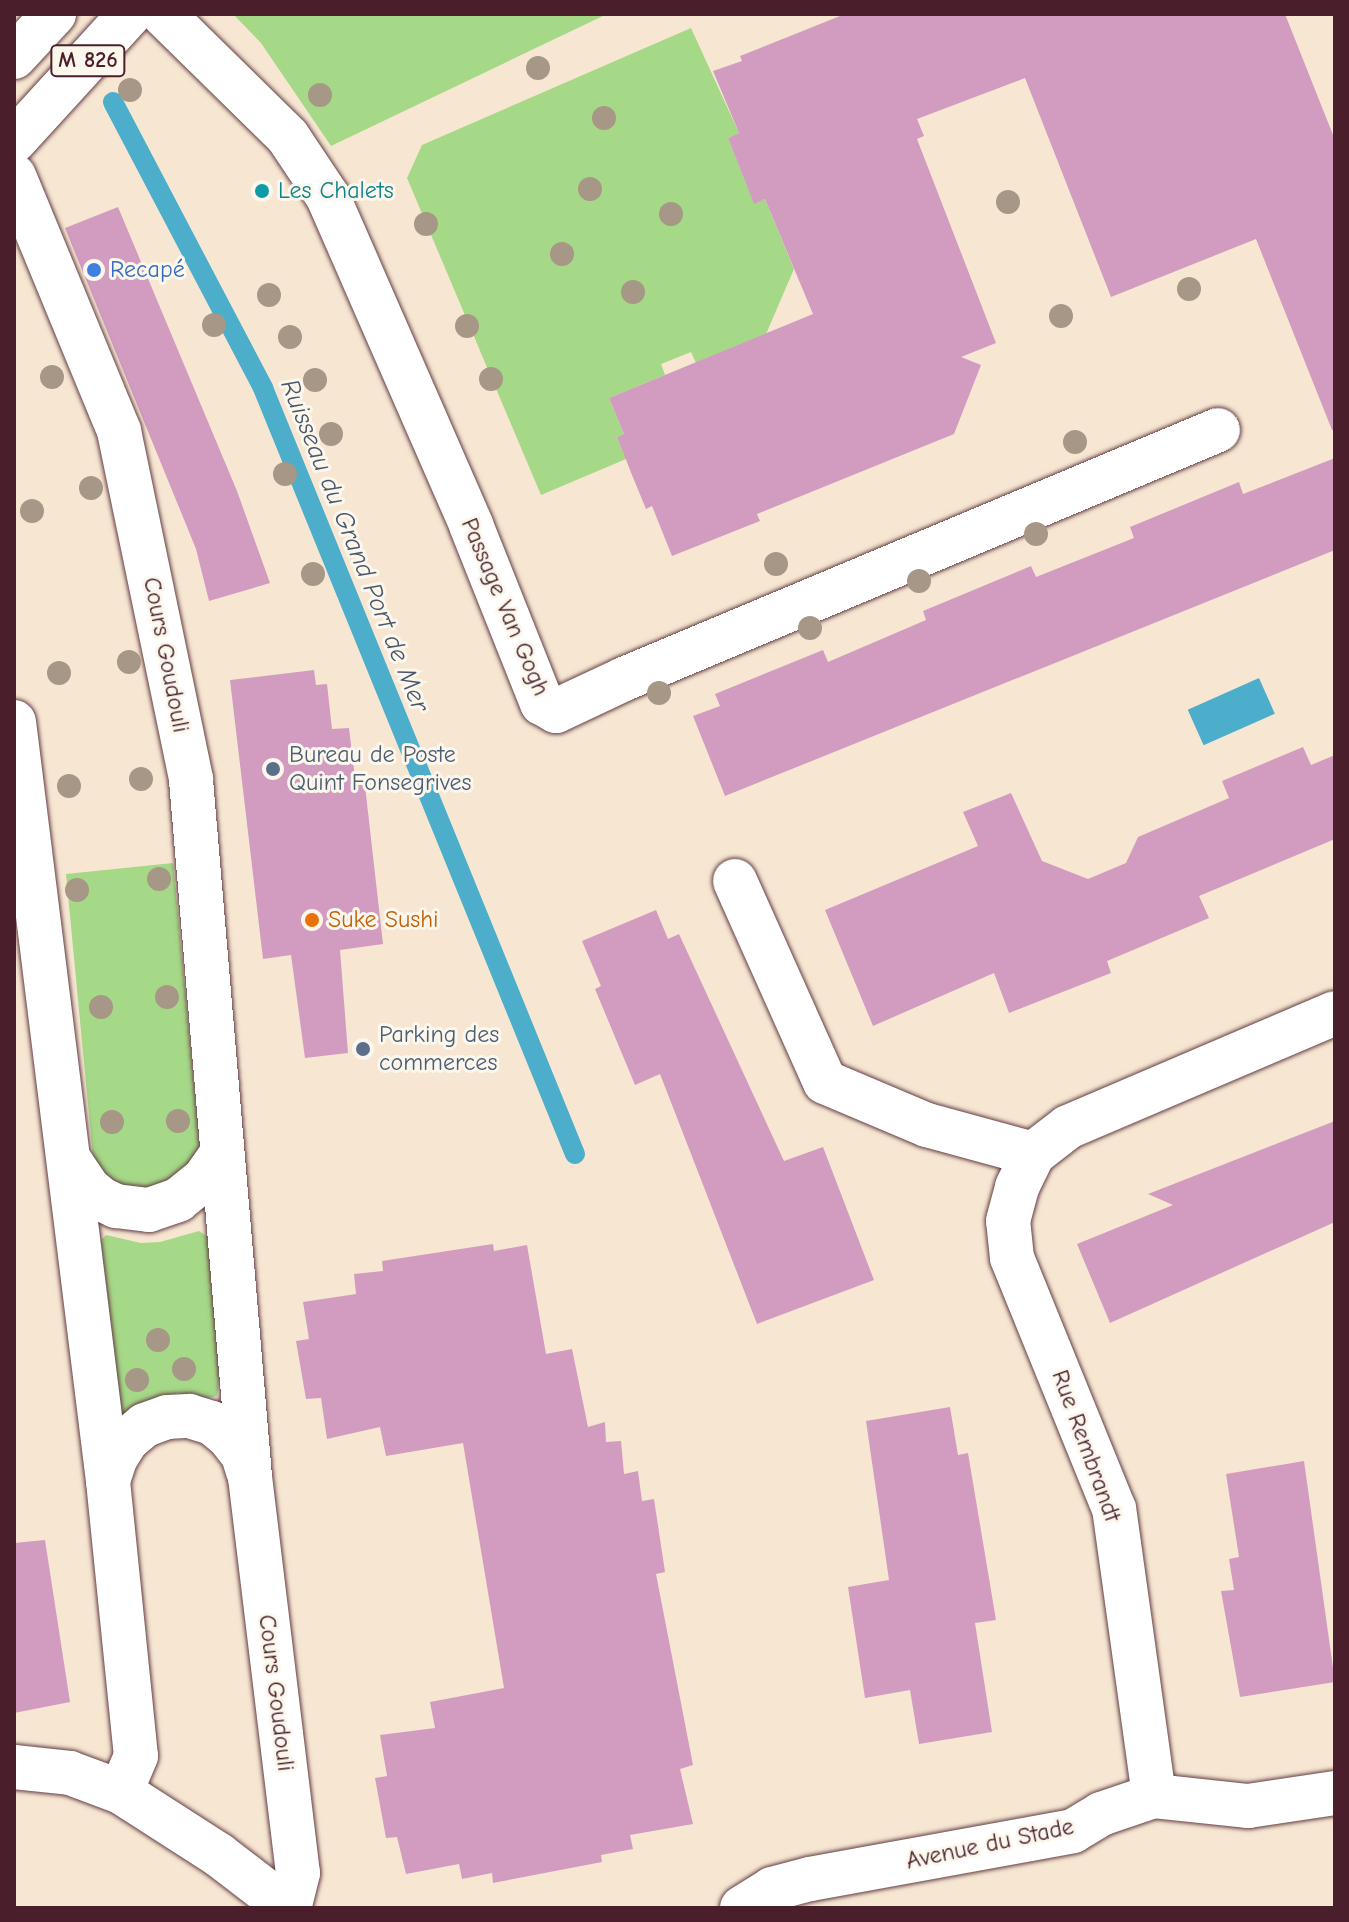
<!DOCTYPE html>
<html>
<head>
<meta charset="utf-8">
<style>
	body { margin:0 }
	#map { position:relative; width:1349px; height:1922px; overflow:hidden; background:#f7e7d2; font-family:"Comic Neue",sans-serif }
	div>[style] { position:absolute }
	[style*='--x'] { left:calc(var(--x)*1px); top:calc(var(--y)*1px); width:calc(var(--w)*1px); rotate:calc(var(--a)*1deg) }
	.green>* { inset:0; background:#a5d887 }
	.water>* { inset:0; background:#4caecb; transform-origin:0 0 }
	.stream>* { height:20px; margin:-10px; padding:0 10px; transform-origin:10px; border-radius:10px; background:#4caecb }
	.building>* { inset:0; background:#d29cc1 }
	.roads { filter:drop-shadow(0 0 2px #643d44) drop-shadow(0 0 2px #643d44) }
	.minor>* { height:44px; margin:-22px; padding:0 22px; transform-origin:22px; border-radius:22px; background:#fff }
	.primary>* { height:44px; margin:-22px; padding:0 22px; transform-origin:22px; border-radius:22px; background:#fff }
	.trees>* { width:24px; height:24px; margin:-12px; border-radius:50%; background:#a79786 }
	.dots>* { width:22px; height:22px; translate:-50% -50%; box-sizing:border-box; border:4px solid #fbf7ec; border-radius:50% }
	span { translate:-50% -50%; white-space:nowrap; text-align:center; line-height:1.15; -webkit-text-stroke:6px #fbf7ec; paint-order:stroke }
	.shield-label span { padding:2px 6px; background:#fbf7ec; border:2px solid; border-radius:6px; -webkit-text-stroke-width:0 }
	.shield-label { font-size:22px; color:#4a1f2b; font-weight:700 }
	.culture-label { font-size:24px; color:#0d838f }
	.left { translate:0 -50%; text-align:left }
	.shop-label { font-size:24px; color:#366cbe }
	.street-label { font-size:24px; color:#4a1f2b }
	.service-label { font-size:24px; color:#4e5e75 }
	.food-label { font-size:24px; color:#c56008 }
	.water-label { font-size:26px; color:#4b586b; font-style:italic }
	.frame { position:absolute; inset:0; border:16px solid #4a1f2b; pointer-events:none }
</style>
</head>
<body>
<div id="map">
	<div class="green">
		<div style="clip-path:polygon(233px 14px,607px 14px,331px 146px,261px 43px)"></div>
		<div style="clip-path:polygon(691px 28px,739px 133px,728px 138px,754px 203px,765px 199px,794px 269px,766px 334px,696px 363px,691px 352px,661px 364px,665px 375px,609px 398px,624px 434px,617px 437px,626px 459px,541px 495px,407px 178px,422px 145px)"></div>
		<div style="clip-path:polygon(173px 863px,201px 1158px,197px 1168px,133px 1195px,94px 1167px,66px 874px)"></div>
		<div style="clip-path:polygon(199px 1231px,209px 1238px,220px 1370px,217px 1396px,208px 1398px,177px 1393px,133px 1416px,123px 1413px,119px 1406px,97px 1244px,106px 1235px,141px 1243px,160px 1242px)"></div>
	</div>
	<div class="water">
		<div style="left:1259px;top:678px;width:39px;height:78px;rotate:66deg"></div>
	</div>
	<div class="stream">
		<div style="--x:113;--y:102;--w:323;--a:62.3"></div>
		<div style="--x:263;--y:388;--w:827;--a:67.84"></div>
	</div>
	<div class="building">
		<div style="clip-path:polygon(845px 14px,1285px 14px,1335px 140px,1335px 430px,1332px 430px,1256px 239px,1111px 297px,1025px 78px,917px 119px,924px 136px,917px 139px,996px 343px,961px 357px,981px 365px,954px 434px,757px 514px,760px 521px,672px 556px,652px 506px,646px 509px,632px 475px,617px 437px,624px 434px,609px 398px,813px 314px,765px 199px,754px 204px,728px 138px,739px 133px,713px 71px,742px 61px,740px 56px)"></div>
		<div style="clip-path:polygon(118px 207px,237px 491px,270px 583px,209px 601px,196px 549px,65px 228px)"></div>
		<div style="clip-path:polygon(1335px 458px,1335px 550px,725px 796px,693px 716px,720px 706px,715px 694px,823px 650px,828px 662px,926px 620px,923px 611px,1031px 566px,1036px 577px,1134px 538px,1130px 527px,1239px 482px,1243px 494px)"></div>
		<div style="clip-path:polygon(314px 670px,316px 685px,327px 684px,332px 729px,349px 728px,355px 778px,364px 777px,383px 944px,340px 950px,348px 1053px,305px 1058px,291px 955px,263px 959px,230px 680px)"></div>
		<div style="clip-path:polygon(1303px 747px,1311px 765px,1335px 755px,1335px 839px,1199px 896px,1209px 918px,1107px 961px,1111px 973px,1009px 1013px,994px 973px,873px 1026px,825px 910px,978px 846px,963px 812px,1011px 793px,1042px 861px,1088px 879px,1126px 863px,1138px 837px,1229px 798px,1222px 781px)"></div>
		<div style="clip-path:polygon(656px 910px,668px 939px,679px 934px,784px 1161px,823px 1147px,874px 1280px,757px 1324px,660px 1074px,635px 1085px,595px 989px,601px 986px,582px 941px)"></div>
		<div style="clip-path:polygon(1335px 1121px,1335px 1222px,1110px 1323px,1077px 1244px,1173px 1205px,1148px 1194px)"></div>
		<div style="clip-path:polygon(493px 1244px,494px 1251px,527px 1245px,546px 1354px,572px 1349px,588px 1427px,605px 1422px,606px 1442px,621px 1441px,624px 1474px,638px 1471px,642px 1501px,654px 1499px,665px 1572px,656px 1574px,693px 1765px,680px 1769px,693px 1824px,630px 1835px,633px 1849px,601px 1855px,602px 1862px,493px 1883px,492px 1873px,462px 1879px,459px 1864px,406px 1874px,397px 1837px,386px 1838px,375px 1778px,387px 1776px,380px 1735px,435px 1728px,430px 1702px,504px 1688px,463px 1443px,386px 1456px,380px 1427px,327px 1439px,321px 1398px,306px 1399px,296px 1341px,309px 1339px,303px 1302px,356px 1294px,354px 1274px,383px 1271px,382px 1261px)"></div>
		<div style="clip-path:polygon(950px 1407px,958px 1455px,968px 1453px,996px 1620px,975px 1623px,992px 1732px,919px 1744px,910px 1690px,865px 1698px,848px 1587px,889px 1580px,866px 1421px)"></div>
		<div style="clip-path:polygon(1304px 1461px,1335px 1682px,1240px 1697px,1221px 1591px,1234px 1590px,1229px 1559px,1239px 1557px,1226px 1474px)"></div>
		<div style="clip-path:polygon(45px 1540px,70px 1702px,14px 1713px,14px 1543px)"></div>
	</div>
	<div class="roads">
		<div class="minor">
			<div style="--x:163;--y:14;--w:175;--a:44.5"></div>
			<div style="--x:288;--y:137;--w:72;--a:56.3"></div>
			<div style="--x:328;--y:197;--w:358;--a:66.4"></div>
			<div style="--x:471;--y:525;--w:192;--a:68.3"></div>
			<div style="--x:542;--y:703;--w:16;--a:30"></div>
			<div style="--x:556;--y:711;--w:75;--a:-25.2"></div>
			<div style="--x:624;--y:679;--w:644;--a:-22.74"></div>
			<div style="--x:14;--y:176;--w:276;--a:67.6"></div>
			<div style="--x:119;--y:431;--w:356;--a:78.3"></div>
			<div style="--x:191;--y:780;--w:699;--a:85.16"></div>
			<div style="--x:250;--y:1477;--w:399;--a:83.1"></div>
			<div style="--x:298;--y:1873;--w:36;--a:104"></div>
			<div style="--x:14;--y:722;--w:765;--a:82.94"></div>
			<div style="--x:108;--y:1481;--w:276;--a:84.2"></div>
			<div style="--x:136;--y:1756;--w:39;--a:113"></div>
			<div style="--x:735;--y:881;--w:220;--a:65.9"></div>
			<div style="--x:825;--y:1082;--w:111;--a:22.9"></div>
			<div style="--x:927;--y:1125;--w:110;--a:15.3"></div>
			<div style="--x:70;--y:1161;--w:32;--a:56"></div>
			<div style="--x:88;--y:1188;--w:17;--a:40"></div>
			<div style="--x:101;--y:1199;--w:17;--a:25"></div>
			<div style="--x:116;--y:1206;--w:33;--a:7"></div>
			<div style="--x:149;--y:1210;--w:31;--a:-19"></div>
			<div style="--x:178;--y:1200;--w:33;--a:-39"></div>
			<div style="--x:204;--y:1179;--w:28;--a:-55"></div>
			<div style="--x:108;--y:1481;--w:23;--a:-72"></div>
			<div style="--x:115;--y:1459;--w:22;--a:-58"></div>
			<div style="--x:127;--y:1440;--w:23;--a:-40"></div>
			<div style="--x:145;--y:1425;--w:23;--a:-20"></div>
			<div style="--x:167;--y:1417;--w:22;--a:-3"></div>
			<div style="--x:189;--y:1416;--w:24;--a:17"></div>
			<div style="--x:212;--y:1423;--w:22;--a:39"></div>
			<div style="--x:229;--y:1437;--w:23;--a:52"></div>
			<div style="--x:243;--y:1455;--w:17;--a:73"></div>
			<div style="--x:14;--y:1767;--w:56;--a:6.1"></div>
			<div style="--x:70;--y:1773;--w:54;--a:20.4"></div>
			<div style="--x:121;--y:1792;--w:117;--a:32.7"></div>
			<div style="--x:219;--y:1855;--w:87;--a:37.5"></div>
			<div style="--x:1154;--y:1796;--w:290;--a:-97.9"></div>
			<div style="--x:1114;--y:1509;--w:271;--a:-112.1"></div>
			<div style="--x:1012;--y:1258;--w:37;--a:-96"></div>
			<div style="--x:1008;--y:1221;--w:35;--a:-75"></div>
			<div style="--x:1017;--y:1187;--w:37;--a:-64"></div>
			<div style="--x:1033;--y:1154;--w:44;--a:-37.6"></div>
			<div style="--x:1068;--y:1127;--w:290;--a:-23.1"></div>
			<div style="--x:742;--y:1908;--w:36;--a:-32"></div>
			<div style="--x:772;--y:1889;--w:39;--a:-15"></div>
			<div style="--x:810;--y:1879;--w:267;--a:-10.3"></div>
			<div style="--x:1073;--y:1831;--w:33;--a:-31"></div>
			<div style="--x:1101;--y:1814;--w:56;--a:-18.8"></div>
			<div style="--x:1154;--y:1796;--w:95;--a:6.1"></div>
			<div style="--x:1248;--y:1806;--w:88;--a:-8.5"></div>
		</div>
		<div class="primary">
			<div style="--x:14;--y:57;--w:59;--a:-47.1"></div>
			<div style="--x:14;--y:141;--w:172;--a:-47.6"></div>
		</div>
	</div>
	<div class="trees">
		<div style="left:538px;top:68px"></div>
		<div style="left:130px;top:90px"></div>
		<div style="left:320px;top:95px"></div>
		<div style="left:604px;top:118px"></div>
		<div style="left:590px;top:189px"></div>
		<div style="left:1008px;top:202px"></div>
		<div style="left:671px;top:214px"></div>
		<div style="left:426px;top:224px"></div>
		<div style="left:562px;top:254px"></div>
		<div style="left:1189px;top:289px"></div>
		<div style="left:633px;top:292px"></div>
		<div style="left:269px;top:295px"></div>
		<div style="left:1061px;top:316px"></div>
		<div style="left:214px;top:325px"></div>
		<div style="left:467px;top:326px"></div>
		<div style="left:290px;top:337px"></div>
		<div style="left:52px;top:377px"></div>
		<div style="left:491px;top:379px"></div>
		<div style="left:315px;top:380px"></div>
		<div style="left:331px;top:434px"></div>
		<div style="left:1075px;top:442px"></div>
		<div style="left:285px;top:474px"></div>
		<div style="left:91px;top:488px"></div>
		<div style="left:32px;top:511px"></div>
		<div style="left:1036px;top:534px"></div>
		<div style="left:776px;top:564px"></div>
		<div style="left:313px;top:574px"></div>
		<div style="left:919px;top:581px"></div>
		<div style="left:810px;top:628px"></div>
		<div style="left:129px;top:662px"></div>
		<div style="left:59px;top:673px"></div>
		<div style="left:659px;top:693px"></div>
		<div style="left:141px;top:779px"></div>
		<div style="left:69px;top:786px"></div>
		<div style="left:159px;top:879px"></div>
		<div style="left:77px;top:890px"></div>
		<div style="left:167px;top:997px"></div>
		<div style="left:101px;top:1007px"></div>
		<div style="left:178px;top:1121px"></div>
		<div style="left:112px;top:1122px"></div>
		<div style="left:158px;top:1340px"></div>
		<div style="left:184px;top:1369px"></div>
		<div style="left:137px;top:1380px"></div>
	</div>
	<div class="dots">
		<div style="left:262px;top:191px;background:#0f9aa8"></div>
		<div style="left:94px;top:270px;background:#3f7fe0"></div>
		<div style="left:273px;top:769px;background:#5c6f8a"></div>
		<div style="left:312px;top:920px;background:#e8710a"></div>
		<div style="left:363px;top:1049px;background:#5c6f8a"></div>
	</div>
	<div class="shield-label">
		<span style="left:88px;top:61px">M 826</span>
	</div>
	<div class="culture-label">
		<span class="left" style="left:278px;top:191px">Les Chalets</span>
	</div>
	<div class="shop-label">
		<span class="left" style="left:110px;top:270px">Recapé</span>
	</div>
	<div class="street-label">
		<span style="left:505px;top:607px;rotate:67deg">Passage Van Gogh</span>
		<span style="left:166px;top:655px;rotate:79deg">Cours Goudouli</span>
		<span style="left:1086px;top:1446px;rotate:70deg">Rue Rembrandt</span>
		<span style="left:276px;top:1693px;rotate:83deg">Cours Goudouli</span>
		<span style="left:990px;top:1844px;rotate:-12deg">Avenue du Stade</span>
	</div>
	<div class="service-label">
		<span class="left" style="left:289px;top:769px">Bureau de Poste<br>Quint Fonsegrives</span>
		<span class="left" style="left:379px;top:1049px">Parking des<br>commerces</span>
	</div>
	<div class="food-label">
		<span class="left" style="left:328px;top:920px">Suke Sushi</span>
	</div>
	<div class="water-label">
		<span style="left:354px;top:546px;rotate:68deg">Ruisseau du Grand Port de Mer</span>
	</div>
	<div class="frame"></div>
</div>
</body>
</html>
